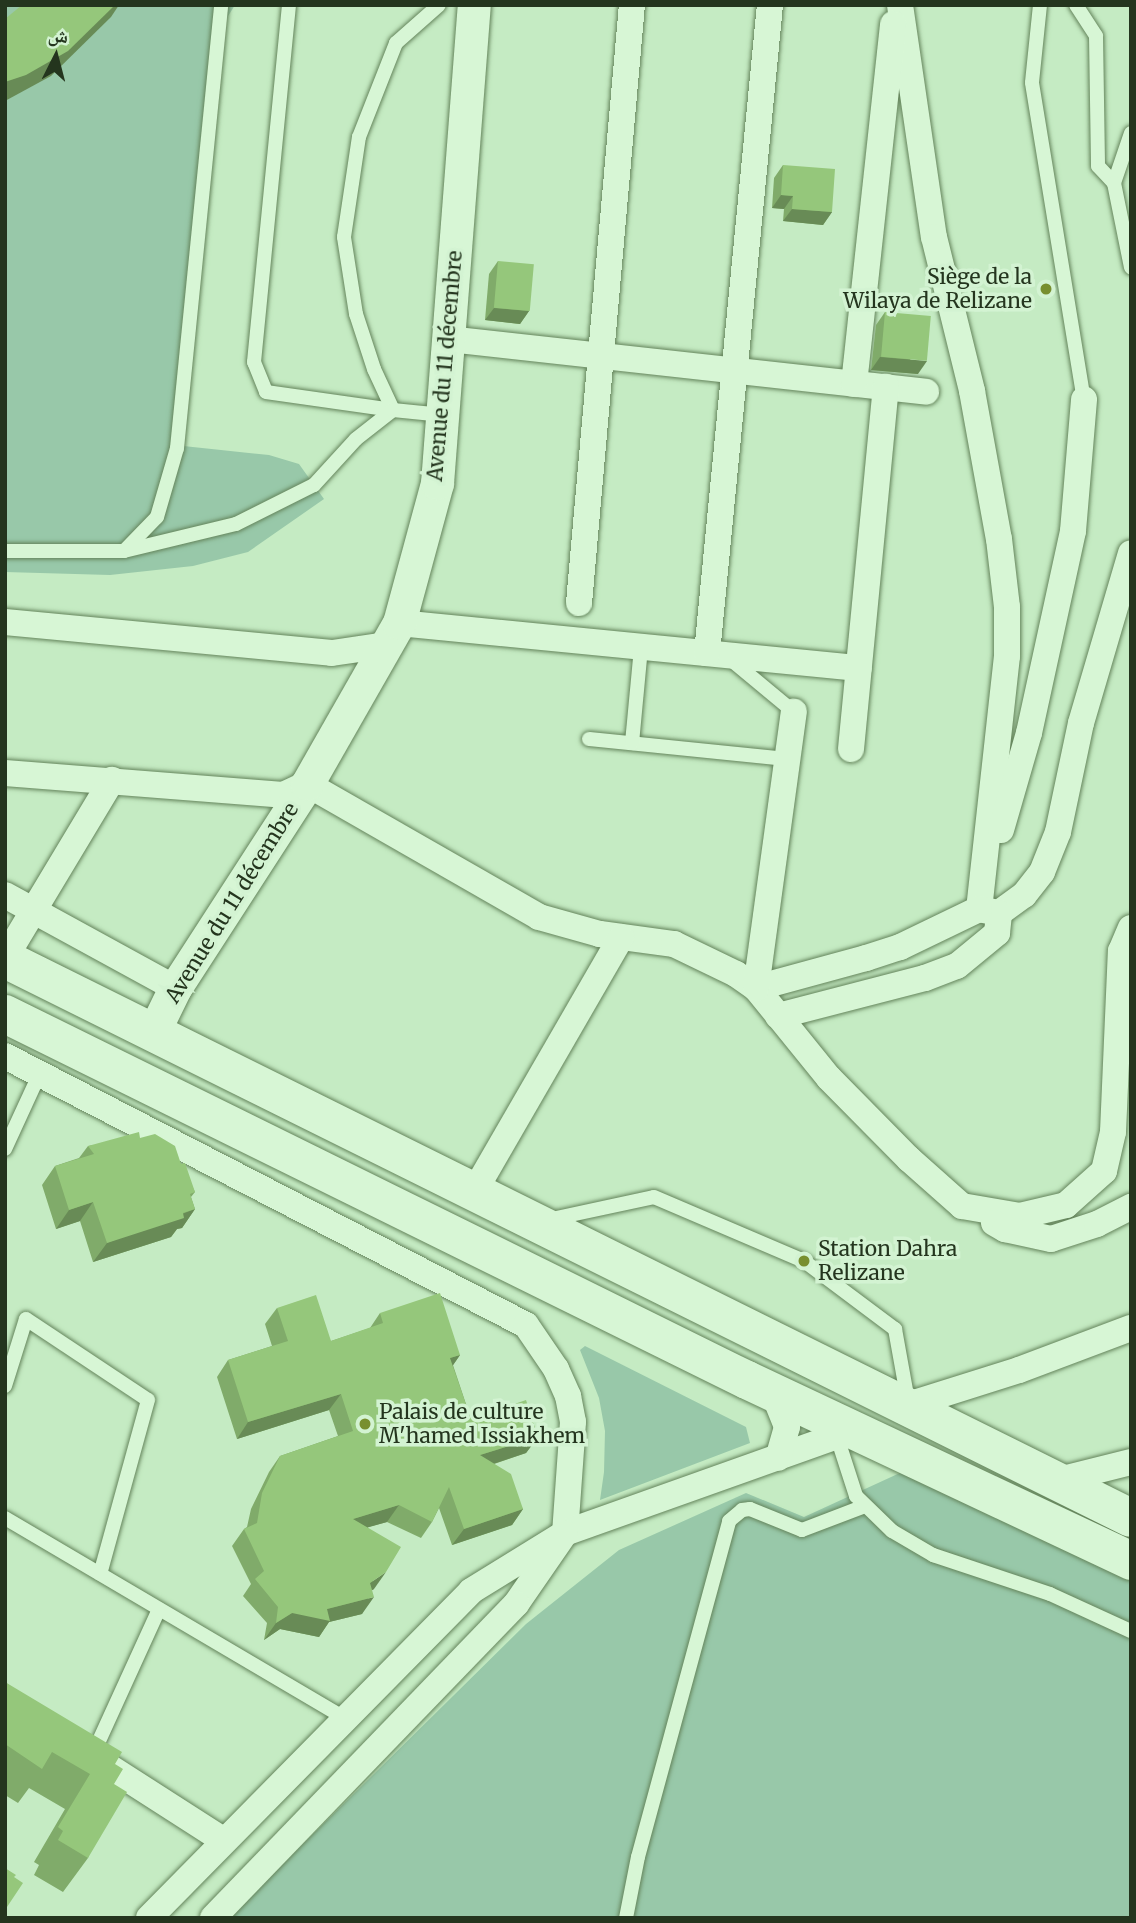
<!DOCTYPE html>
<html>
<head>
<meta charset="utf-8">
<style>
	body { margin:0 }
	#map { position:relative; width:1136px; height:1923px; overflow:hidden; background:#c5ebc3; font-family:Merriweather,"Noto Naskh Arabic",serif }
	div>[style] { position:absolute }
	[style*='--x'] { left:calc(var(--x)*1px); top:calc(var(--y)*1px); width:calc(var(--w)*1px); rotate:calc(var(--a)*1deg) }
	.green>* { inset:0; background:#98c8a9 }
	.roads { filter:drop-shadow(0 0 2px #64845b) drop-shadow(0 0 2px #64845b) }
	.service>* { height:14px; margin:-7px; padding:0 7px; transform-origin:7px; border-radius:7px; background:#d7f6d5 }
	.minor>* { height:26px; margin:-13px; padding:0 13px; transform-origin:13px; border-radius:13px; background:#d7f6d5 }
	.tertiary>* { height:33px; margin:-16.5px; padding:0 16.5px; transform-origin:16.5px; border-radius:16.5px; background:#d7f6d5 }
	.secondary>* { height:38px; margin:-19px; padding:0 19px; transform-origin:19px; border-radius:19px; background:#d7f6d5 }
	.wall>* { inset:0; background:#80ab6a }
	.shaded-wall>* { inset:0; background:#688b56 }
	.building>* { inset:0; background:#95c77b; transform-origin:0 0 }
	.dots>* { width:19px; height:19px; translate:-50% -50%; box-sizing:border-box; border:4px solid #d3f3d2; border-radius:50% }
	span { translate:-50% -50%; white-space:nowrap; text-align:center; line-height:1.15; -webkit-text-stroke:7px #d3f3d2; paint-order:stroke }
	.poi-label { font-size:21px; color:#24351e }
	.right { translate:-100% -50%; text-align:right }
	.left { translate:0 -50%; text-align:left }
	.street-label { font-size:21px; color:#24351e }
	.frame { position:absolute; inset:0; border:7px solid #24351e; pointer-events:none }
	.north { position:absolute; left:21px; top:21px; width:70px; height:70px; -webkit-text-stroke:5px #d3f3d2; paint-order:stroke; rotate:6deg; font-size:19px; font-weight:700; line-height:28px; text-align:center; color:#24351e }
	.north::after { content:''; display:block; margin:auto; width:24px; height:32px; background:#24351e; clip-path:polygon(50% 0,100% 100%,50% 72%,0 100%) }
</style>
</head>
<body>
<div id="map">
	<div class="green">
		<div style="clip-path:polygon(5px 5px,235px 5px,215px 37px,174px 445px,269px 455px,299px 464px,324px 499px,248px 552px,193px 566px,110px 575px,5px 572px)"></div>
		<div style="clip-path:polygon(585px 1346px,746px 1427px,750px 1443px,600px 1500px,604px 1472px,605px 1431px,599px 1398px,580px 1350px)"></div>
		<div style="clip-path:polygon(902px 1472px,1131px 1573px,1131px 1918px,228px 1918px,526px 1624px,619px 1550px,746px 1493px,804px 1517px)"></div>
	</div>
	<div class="roads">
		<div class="service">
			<div style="--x:289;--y:5;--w:359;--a:95.6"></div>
			<div style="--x:254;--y:362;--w:32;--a:68"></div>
			<div style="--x:266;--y:392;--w:128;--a:8.1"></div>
			<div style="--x:1040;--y:5;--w:78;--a:95.9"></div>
			<div style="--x:1032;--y:83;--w:320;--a:80.7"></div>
			<div style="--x:1076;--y:5;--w:37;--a:57"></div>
			<div style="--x:1096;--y:36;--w:130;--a:89.1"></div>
			<div style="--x:1098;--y:166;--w:23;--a:47"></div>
			<div style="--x:1131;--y:133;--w:53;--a:108.8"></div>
			<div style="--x:1114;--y:183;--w:86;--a:78.6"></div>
			<div style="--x:393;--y:410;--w:45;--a:-114.9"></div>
			<div style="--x:374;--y:369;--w:58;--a:-108.1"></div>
			<div style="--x:356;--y:314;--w:78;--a:-98.9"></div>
			<div style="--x:344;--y:237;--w:101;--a:-81.5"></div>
			<div style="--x:359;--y:137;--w:101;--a:-68.5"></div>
			<div style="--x:396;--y:43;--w:57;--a:-41.5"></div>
			<div style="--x:5;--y:551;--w:119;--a:0"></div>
			<div style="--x:124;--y:551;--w:115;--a:-13.6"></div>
			<div style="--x:236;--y:524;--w:87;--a:-26.6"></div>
			<div style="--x:314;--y:485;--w:62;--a:-47.6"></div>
			<div style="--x:356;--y:439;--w:47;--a:-38.1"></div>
			<div style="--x:393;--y:410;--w:50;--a:5.7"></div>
			<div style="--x:124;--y:551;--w:47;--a:-45.9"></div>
			<div style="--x:157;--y:517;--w:72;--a:-73.8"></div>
			<div style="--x:177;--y:448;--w:445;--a:-84.3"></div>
			<div style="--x:729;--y:658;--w:85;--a:39.7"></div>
			<div style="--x:589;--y:739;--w:199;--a:5.8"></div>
			<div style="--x:632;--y:743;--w:96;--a:-84.6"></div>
			<div style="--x:5;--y:1149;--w:84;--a:-65.3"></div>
			<div style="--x:547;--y:1220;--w:109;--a:-12.1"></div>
			<div style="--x:654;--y:1197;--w:163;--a:23.1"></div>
			<div style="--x:804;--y:1261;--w:114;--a:36.8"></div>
			<div style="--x:895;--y:1329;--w:73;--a:79.8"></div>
			<div style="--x:5;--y:1386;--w:70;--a:-72.6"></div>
			<div style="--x:26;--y:1319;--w:146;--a:33.6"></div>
			<div style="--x:148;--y:1400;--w:180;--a:105.4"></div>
			<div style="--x:837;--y:1437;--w:62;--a:72.1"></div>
			<div style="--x:856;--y:1496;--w:50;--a:44.2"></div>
			<div style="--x:892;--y:1531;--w:48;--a:30.3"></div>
			<div style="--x:933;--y:1555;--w:123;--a:18.4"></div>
			<div style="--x:1050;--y:1594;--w:89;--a:24.6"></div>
			<div style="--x:5;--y:1518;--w:394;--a:30.5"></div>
			<div style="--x:93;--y:1754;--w:159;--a:-65.5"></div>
			<div style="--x:626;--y:1918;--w:62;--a:-78.9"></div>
			<div style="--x:638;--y:1857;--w:348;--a:-74.8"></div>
			<div style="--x:729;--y:1521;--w:17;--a:-40"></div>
			<div style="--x:742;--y:1510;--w:8;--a:-7"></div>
			<div style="--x:750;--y:1509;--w:56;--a:22"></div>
			<div style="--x:802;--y:1530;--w:67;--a:-20.9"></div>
		</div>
		<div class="minor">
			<div style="--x:900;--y:5;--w:234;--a:81.7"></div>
			<div style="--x:934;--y:237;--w:159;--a:76.1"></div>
			<div style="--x:972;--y:391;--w:150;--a:79.7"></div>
			<div style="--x:999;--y:539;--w:68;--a:83.3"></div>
			<div style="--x:1007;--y:607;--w:49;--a:90"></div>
			<div style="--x:1007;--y:656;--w:255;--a:96.3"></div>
			<div style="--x:449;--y:339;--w:480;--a:6.3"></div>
			<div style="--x:854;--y:384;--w:362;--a:-83.8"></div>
			<div style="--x:579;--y:603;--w:600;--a:-84.94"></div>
			<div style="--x:5;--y:622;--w:328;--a:5.4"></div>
			<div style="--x:332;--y:653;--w:56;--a:-8.3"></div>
			<div style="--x:399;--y:623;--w:462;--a:5.6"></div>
			<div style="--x:707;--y:653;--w:651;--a:-84.45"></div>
			<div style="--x:851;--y:749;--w:364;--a:-84.5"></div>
			<div style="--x:5;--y:773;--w:279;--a:4.5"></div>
			<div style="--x:283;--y:795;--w:26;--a:-25"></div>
			<div style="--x:307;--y:784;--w:267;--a:29.8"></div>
			<div style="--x:539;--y:917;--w:63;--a:15.6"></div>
			<div style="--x:600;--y:934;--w:75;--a:7.7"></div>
			<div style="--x:674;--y:944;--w:69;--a:25.8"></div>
			<div style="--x:736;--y:974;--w:24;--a:35"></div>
			<div style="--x:756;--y:988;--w:116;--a:51"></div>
			<div style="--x:829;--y:1078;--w:114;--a:45.4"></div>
			<div style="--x:909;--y:1159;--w:71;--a:41.6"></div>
			<div style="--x:962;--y:1206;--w:59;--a:9.8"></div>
			<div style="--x:1020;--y:1216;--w:47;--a:-13.4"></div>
			<div style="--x:1066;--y:1205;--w:51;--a:-41.8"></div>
			<div style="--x:1104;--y:1171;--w:40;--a:-77"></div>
			<div style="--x:1113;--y:1132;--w:181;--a:-87.5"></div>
			<div style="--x:1121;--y:951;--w:25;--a:-67"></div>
			<div style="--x:1001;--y:830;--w:101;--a:-73.9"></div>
			<div style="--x:1029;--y:733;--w:207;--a:-77.7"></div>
			<div style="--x:1073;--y:531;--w:132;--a:-85.2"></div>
			<div style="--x:5;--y:895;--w:194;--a:28.7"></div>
			<div style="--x:999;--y:913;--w:31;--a:-36"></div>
			<div style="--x:1024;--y:895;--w:29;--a:-52"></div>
			<div style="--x:1042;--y:872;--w:43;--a:-68.2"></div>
			<div style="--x:1058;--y:832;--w:111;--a:-78.1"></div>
			<div style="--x:1081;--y:723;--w:177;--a:-73.6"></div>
			<div style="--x:5;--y:958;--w:208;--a:-59"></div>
			<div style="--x:778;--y:1016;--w:152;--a:-14.5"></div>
			<div style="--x:925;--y:978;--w:34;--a:-21"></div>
			<div style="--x:957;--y:966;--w:52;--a:-39.5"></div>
			<div style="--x:997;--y:933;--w:20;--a:-84"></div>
			<div style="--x:999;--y:913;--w:20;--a:-169"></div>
			<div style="--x:979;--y:909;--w:88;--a:154.3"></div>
			<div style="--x:900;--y:947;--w:36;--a:162"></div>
			<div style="--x:866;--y:958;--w:114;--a:164.7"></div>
			<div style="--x:756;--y:988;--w:279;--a:-82.2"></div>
			<div style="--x:5;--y:1056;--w:586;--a:27.31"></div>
			<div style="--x:526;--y:1325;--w:53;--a:55.7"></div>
			<div style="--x:556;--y:1369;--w:30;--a:66"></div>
			<div style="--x:568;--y:1396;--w:26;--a:79"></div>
			<div style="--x:573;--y:1422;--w:111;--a:94.1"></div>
			<div style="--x:565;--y:1533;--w:308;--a:-19.6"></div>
			<div style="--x:474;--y:1192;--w:294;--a:-60"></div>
			<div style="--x:994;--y:1223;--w:13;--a:29"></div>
			<div style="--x:1005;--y:1229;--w:47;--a:12.3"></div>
			<div style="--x:1051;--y:1239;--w:48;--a:-18.1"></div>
			<div style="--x:1097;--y:1224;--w:38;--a:-27"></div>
			<div style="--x:764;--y:1390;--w:13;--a:32"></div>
			<div style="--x:775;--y:1397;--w:32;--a:68"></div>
			<div style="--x:787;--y:1427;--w:32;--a:106"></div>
			<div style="--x:908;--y:1405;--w:116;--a:-17.5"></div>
			<div style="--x:1019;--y:1370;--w:120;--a:-20.6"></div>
			<div style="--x:1055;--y:1481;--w:78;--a:-14"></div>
			<div style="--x:92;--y:1756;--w:156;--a:32.7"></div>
			<div style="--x:149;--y:1918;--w:459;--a:-45.4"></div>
			<div style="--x:471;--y:1591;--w:110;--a:-31.7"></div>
			<div style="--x:565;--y:1533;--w:86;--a:124.6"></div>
			<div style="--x:516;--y:1604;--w:436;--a:134"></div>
		</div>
		<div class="tertiary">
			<div style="--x:153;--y:1033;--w:50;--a:-63.9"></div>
			<div style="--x:175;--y:988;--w:243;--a:-57.1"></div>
			<div style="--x:307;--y:784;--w:185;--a:-60.3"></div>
			<div style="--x:399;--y:623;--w:145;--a:-74.8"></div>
			<div style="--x:437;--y:483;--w:479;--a:-85.6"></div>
		</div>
		<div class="secondary">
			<div style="--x:5;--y:959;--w:1257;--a:26.4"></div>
			<div style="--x:5;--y:1014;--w:827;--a:26.26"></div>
			<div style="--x:747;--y:1380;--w:425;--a:25.2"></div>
		</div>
	</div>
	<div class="wall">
		<div style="clip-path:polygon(783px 165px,832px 212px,823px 225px,783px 221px,784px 209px,772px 208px,774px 178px)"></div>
		<div style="clip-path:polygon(498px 261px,529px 311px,520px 324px,485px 320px,489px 274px)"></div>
		<div style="clip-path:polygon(885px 312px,918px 374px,871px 370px,876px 325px)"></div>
		<div style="clip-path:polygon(140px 1138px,181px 1164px,195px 1192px,191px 1197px,195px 1209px,182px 1228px,177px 1229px,171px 1237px,93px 1262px,80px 1221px,56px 1229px,42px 1185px,55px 1166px,79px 1158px,88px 1146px)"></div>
		<div style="clip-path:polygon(277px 1308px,331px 1341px,370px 1328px,380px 1313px,460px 1355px,453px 1365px,471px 1419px,538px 1437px,526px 1453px,494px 1464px,523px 1509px,512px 1525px,452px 1545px,439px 1508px,432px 1522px,421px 1538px,387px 1522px,368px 1527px,374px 1589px,372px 1590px,362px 1614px,329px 1622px,319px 1637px,280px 1629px,264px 1640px,267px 1623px,243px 1596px,251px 1584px,232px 1546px,244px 1529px,247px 1527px,251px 1509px,269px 1472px,280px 1456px,338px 1436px,329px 1410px,237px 1439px,217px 1377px,228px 1360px,272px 1346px,265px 1324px)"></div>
		<div style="clip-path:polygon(5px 1682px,115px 1764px,114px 1784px,88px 1858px,63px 1892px,34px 1875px,39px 1865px,34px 1862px,65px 1809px,29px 1788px,18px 1803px,5px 1795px)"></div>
	</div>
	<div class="shaded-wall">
		<div style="clip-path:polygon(115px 5px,119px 5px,111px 17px,51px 76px,5px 101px,5px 82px)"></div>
		<div style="clip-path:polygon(781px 195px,793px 196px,784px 209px,772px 208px)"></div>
		<div style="clip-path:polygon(792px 209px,832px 212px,823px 225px,783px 221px)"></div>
		<div style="clip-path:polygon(494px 308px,529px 311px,520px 324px,485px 320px)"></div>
		<div style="clip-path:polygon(880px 357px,927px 361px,918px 374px,871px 370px)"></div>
		<div style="clip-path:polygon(93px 1202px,80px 1221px,56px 1229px,69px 1210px)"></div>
		<div style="clip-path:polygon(195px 1209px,182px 1228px,177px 1229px,171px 1237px,93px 1262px,107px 1243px)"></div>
		<div style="clip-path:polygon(460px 1355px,449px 1371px,450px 1358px)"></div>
		<div style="clip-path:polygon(341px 1394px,329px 1410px,237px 1439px,248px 1422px)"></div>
		<div style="clip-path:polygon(538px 1437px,526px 1453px,469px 1472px,480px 1455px)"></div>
		<div style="clip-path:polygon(399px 1505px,387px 1522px,341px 1535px,353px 1519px)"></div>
		<div style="clip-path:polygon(523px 1509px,512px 1525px,452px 1545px,464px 1529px)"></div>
		<div style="clip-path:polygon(386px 1572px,374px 1589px,358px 1599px,370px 1583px)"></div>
		<div style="clip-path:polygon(374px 1597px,362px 1614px,329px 1622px,319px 1637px,280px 1629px,264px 1640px,276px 1623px,292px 1613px,327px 1609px)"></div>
	</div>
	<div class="building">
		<div style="clip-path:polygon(22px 5px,115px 5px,68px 51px,26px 75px,5px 82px,5px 19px)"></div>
		<div style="clip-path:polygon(783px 165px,835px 169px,832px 212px,792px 209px,793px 196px,781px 195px)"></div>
		<div style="left:498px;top:261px;width:36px;height:47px;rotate:5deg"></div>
		<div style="left:885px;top:312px;width:46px;height:45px;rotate:5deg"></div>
		<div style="clip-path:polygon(139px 1132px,140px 1138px,155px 1134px,175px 1146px,181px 1164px,185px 1163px,195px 1192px,190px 1194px,195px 1209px,183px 1213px,184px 1218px,107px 1243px,93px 1202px,69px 1210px,55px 1166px,94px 1154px,88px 1146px)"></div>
		<div style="clip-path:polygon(440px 1293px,460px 1355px,450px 1358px,471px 1419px,526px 1400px,538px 1437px,480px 1455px,511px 1474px,523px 1509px,464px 1529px,449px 1487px,432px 1522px,399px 1505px,353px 1519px,401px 1547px,386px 1572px,370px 1583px,374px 1597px,327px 1609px,330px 1621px,292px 1613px,276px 1623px,278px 1607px,255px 1579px,264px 1571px,244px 1529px,257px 1523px,262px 1493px,280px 1456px,353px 1431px,341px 1394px,248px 1422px,228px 1360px,288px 1341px,277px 1308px,316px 1295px,331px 1341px,383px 1323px,380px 1313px)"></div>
		<div style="clip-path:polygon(5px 1682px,122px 1752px,115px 1764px,123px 1769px,114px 1784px,127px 1792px,88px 1858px,58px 1840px,63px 1831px,58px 1827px,90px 1774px,52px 1752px,42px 1769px,5px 1744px)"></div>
		<div style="clip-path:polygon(5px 1868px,16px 1875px,14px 1877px,23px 1883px,5px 1910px)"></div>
	</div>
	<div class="dots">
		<div style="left:1046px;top:289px;background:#788f2f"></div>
		<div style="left:804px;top:1261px;background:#788f2f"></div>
		<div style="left:365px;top:1424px;background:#788f2f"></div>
	</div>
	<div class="poi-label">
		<span class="right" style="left:1032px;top:289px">Siège de la<br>Wilaya de Relizane</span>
		<span class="left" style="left:818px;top:1261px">Station Dahra<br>Relizane</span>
		<span class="left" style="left:379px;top:1424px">Palais de culture<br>M'hamed Issiakhem</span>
	</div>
	<div class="street-label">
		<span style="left:445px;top:366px;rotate:-85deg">Avenue du 11 décembre</span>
		<span style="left:232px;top:903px;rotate:-58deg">Avenue du 11 décembre</span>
	</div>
	<div class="frame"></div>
	<div class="north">ش</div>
</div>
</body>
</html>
